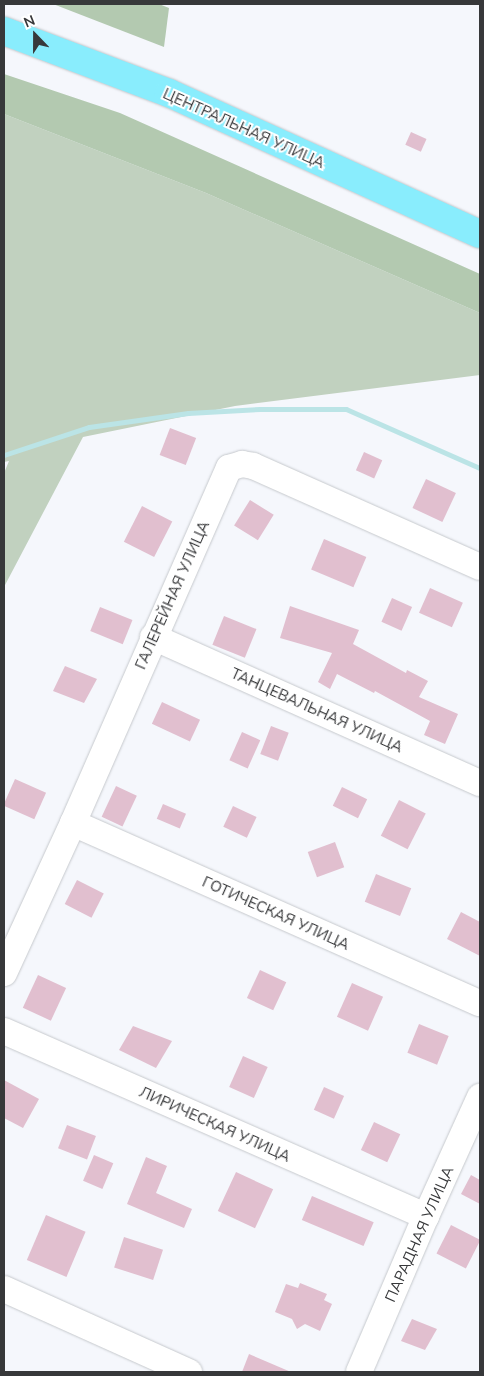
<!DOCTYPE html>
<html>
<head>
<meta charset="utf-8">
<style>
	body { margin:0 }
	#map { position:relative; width:484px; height:1376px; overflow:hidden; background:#f5f7fc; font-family:Mulish,sans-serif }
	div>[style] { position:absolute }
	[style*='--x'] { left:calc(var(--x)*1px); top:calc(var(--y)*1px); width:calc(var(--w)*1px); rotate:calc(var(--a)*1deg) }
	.green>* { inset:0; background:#c1d1bf }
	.forest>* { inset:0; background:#b3c9b0 }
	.stream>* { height:5px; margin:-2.5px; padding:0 2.5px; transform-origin:2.5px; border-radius:2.5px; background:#bbe4e6 }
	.building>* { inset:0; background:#e1bfcf; transform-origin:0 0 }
	.roads { filter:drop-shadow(0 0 1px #c6c9cd) drop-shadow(0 0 1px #c6c9cd) }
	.minor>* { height:26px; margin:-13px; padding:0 13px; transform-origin:13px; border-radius:13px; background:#fff }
	.major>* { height:28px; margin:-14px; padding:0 14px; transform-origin:14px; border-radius:14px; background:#89edfd }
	span { translate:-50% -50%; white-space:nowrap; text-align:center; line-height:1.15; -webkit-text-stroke:4px #fff; paint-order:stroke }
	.street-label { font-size:15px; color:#37383a }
	.frame { position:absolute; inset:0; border:5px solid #37383a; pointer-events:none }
	.north { position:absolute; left:10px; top:10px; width:50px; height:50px; -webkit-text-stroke:4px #fff; paint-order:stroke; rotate:338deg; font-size:14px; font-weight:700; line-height:20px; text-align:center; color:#37383a }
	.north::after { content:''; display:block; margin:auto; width:18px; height:22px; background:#37383a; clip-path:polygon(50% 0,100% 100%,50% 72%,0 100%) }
</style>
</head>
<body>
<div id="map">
	<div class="green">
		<div style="clip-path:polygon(4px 114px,206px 193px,480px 313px,480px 375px,235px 406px,83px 437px,4px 587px,4px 473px,9px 461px,4px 462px)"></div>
	</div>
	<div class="forest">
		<div style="clip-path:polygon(53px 4px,159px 4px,169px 8px,164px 47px)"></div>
		<div style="clip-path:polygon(4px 74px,120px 113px,480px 274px,480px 313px,206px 193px,4px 114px)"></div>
	</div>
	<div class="stream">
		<div style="--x:4;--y:455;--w:89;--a:-18.2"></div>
		<div style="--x:89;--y:427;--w:100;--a:-8"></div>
		<div style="--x:188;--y:413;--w:72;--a:-3.2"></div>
		<div style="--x:260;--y:409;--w:86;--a:0"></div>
		<div style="--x:346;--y:409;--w:146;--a:23.8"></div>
	</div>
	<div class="building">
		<div style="left:411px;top:132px;width:17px;height:14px;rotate:24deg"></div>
		<div style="left:170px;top:428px;width:28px;height:29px;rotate:21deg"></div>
		<div style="left:364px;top:452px;width:20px;height:20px;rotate:24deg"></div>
		<div style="left:426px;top:479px;width:33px;height:32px;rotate:25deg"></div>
		<div style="left:250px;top:500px;width:28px;height:30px;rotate:32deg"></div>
		<div style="left:142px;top:506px;width:34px;height:40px;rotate:27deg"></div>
		<div style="left:324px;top:539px;width:46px;height:33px;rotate:23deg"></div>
		<div style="left:430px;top:588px;width:36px;height:27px;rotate:24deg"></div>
		<div style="left:392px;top:598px;width:22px;height:26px;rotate:24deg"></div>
		<div style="clip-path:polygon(290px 606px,359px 630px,353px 644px,406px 673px,407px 670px,428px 681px,419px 697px,458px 714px,445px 744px,424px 735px,430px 721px,375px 691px,374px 693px,337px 674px,330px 689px,318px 682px,332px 653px,280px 638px)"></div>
		<div style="left:100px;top:607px;width:35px;height:26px;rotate:22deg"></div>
		<div style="left:224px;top:616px;width:35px;height:31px;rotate:22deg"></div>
		<div style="clip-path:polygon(65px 666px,97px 679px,84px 703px,53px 691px)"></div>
		<div style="left:162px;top:702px;width:42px;height:24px;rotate:25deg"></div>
		<div style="left:271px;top:726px;width:19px;height:30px;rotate:21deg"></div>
		<div style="left:242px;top:732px;width:20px;height:31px;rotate:24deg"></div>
		<div style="left:15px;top:779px;width:34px;height:29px;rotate:24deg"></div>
		<div style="left:116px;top:786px;width:23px;height:34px;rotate:25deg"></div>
		<div style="left:342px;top:787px;width:28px;height:21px;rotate:26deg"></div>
		<div style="left:399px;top:800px;width:30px;height:40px;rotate:27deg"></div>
		<div style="left:163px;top:804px;width:25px;height:16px;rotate:23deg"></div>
		<div style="left:233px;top:806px;width:26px;height:23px;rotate:25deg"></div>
		<div style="left:335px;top:842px;width:27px;height:29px;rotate:70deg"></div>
		<div style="left:376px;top:874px;width:38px;height:30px;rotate:22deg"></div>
		<div style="left:77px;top:880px;width:30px;height:27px;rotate:27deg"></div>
		<div style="clip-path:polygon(461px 912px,480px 922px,480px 956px,447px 939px)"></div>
		<div style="left:260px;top:970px;width:29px;height:31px;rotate:25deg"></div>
		<div style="left:38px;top:975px;width:31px;height:36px;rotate:25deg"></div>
		<div style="left:352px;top:983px;width:34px;height:37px;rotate:24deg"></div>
		<div style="left:419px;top:1024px;width:32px;height:31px;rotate:22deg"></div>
		<div style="clip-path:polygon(133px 1026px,172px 1041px,156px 1068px,119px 1050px)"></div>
		<div style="left:243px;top:1056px;width:27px;height:34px;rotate:24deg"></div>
		<div style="clip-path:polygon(4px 1080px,39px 1099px,23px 1128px,4px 1118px)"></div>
		<div style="left:324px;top:1087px;width:22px;height:25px;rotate:24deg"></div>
		<div style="left:374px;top:1122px;width:29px;height:31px;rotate:25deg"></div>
		<div style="left:67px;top:1125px;width:31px;height:25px;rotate:21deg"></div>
		<div style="left:94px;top:1155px;width:21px;height:28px;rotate:23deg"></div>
		<div style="clip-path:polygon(146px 1157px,167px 1166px,156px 1193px,192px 1209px,184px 1228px,127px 1204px)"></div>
		<div style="left:236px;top:1172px;width:41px;height:43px;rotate:25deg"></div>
		<div style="clip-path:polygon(471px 1175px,480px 1180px,480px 1204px,461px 1194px)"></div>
		<div style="left:312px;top:1196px;width:67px;height:26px;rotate:23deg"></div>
		<div style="left:46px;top:1215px;width:43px;height:49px;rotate:23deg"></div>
		<div style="left:451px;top:1225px;width:33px;height:32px;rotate:27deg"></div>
		<div style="left:124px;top:1237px;width:41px;height:32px;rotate:18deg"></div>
		<div style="clip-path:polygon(300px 1283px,327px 1294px,324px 1300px,332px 1304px,320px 1331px,305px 1324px,297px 1329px,292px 1319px,275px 1312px,286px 1284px,298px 1288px)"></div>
		<div style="clip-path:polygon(412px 1319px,437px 1329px,425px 1350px,401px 1341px)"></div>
		<div style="clip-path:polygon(249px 1354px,291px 1372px,242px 1372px)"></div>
	</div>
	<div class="roads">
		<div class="minor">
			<div style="--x:153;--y:637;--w:358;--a:24.1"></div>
			<div style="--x:73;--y:823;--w:445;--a:23.9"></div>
			<div style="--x:4;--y:973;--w:165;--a:-65.3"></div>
			<div style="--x:73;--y:823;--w:388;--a:-66.3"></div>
			<div style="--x:229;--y:468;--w:14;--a:-17"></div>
			<div style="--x:242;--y:464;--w:11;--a:10"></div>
			<div style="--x:253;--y:466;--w:248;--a:24"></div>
			<div style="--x:4;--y:1031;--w:461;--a:23.7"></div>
			<div style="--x:4;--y:1289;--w:203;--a:24.2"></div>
			<div style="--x:359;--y:1372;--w:170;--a:-66.8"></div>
			<div style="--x:426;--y:1216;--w:131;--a:-65.6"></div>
		</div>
		<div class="major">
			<div style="--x:4;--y:31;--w:176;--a:20.6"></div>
			<div style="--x:169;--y:93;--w:341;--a:24.4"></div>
		</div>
	</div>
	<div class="street-label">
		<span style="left:244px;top:128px;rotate:24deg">ЦЕНТРАЛЬНАЯ УЛИЦА</span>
		<span style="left:172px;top:595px;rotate:-66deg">ГАЛЕРЕЙНАЯ УЛИЦА</span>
		<span style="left:317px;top:710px;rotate:24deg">ТАНЦЕВАЛЬНАЯ УЛИЦА</span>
		<span style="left:276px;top:913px;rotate:24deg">ГОТИЧЕСКАЯ УЛИЦА</span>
		<span style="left:215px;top:1124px;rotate:24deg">ЛИРИЧЕСКАЯ УЛИЦА</span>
		<span style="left:419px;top:1234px;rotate:-66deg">ПАРАДНАЯ УЛИЦА</span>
	</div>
	<div class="frame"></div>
	<div class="north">N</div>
</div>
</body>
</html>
